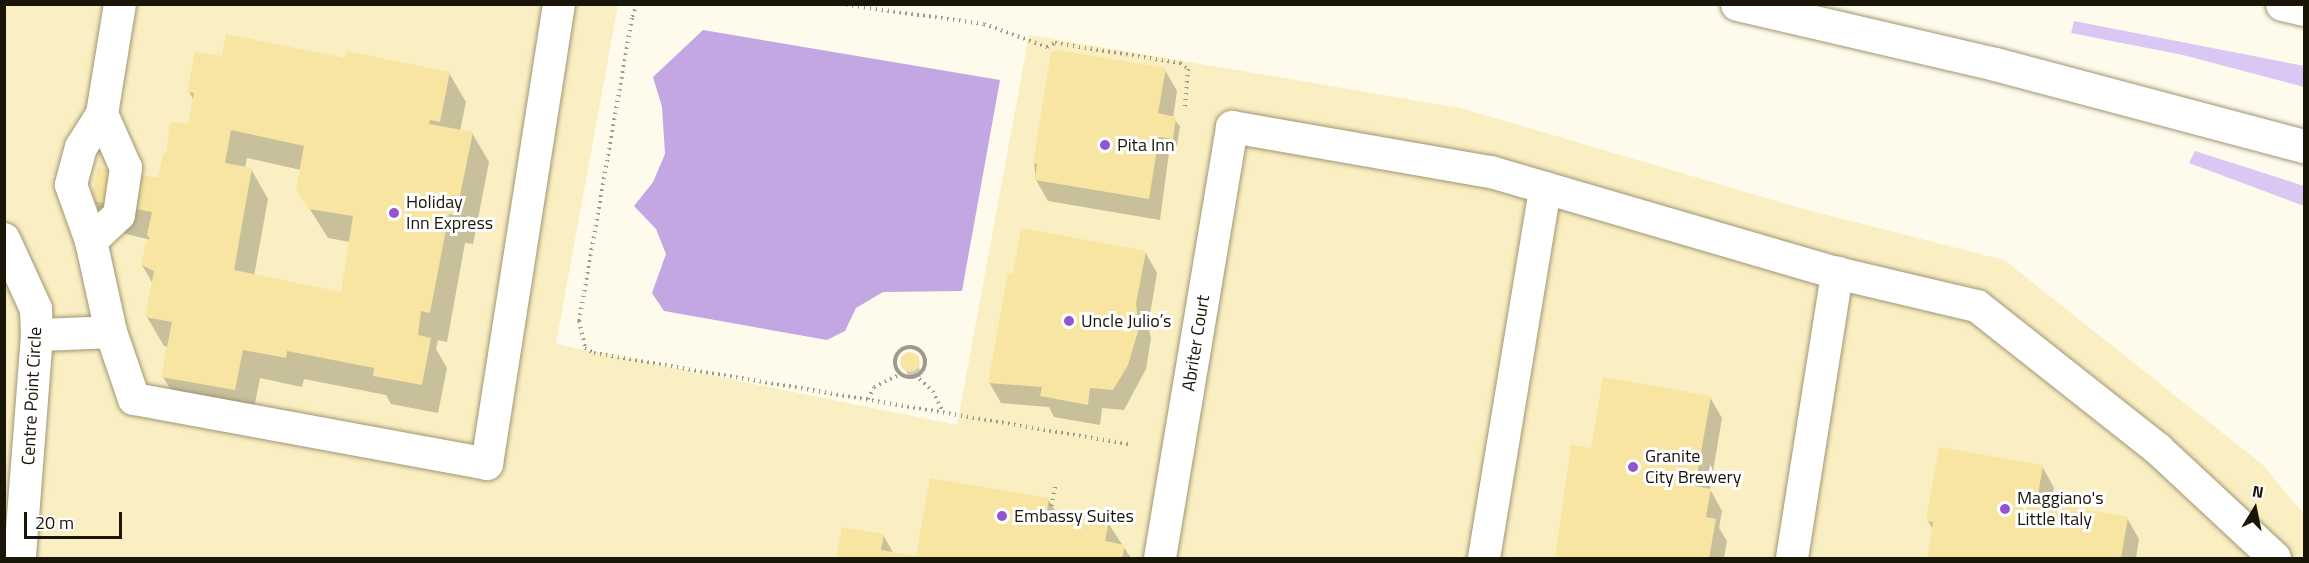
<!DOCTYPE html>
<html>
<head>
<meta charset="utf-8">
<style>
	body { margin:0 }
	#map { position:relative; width:2309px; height:563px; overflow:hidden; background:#fffbec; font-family:"Titillium Web",sans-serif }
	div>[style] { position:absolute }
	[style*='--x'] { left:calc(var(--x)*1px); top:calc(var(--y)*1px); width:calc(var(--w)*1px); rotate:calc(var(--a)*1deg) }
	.built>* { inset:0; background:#faefc2 }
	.green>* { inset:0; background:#dbc7f4 }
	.water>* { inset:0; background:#c2a7e3 }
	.shadow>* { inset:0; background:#0003 }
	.building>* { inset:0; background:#f7e5a1 }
	.round { border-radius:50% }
	.path>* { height:4px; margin-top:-2px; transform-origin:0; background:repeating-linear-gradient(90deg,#9d998b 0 1.5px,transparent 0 6px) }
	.path>.ring { margin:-2px; padding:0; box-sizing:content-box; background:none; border:4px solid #9d998b; border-radius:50% }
	.roads { filter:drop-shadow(0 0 2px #9f9674) drop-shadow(0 0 2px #9f9674) }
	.minor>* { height:32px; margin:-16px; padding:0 16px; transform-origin:16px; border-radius:16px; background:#fff }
	.highway>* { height:33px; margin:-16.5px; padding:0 16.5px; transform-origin:16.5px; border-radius:16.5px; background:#fff }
	.dots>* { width:16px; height:16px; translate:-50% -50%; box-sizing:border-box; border:3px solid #fff; border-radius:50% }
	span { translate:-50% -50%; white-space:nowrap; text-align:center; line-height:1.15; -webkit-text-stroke:6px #fff; paint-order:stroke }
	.poi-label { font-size:18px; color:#191608 }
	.left { translate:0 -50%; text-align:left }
	.street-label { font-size:18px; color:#191608 }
	.frame { position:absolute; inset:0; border:6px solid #191608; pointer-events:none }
	.north { position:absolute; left:2225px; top:479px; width:60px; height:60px; -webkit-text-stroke:4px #fff; paint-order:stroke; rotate:10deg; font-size:16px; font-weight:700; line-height:24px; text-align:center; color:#191608 }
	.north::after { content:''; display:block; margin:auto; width:21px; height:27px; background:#191608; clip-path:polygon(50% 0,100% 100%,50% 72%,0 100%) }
	.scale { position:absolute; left:24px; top:512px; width:98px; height:27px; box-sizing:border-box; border:3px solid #191608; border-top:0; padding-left:8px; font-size:18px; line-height:21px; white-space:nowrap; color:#191608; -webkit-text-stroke:4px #fff; paint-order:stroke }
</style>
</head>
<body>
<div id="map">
	<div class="built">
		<div style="clip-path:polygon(4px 5px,618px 5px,556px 344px,957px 425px,1029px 35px,1461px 108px,1800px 208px,2004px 260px,2263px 465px,2304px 514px,2304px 558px,5px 558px)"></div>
	</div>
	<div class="green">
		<div style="clip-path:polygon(2074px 21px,2304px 66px,2304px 87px,2183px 55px,2071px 33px)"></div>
		<div style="clip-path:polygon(2195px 151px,2304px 186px,2304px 206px,2189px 163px)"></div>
	</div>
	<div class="water">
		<div style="clip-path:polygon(703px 30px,1000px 80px,962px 291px,883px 292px,856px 308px,845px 331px,827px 340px,664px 311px,652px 293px,666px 254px,656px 229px,634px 206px,653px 182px,665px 154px,662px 107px,653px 77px)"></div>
	</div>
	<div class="shadow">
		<div style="clip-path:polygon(evenodd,223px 58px,346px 59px,449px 73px,466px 102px,460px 131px,472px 133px,489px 162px,473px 244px,465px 243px,447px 342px,438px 340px,436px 349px,447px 368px,438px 413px,391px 404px,386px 395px,304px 379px,302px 387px,260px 378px,252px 419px,180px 406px,163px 377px,169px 347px,164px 346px,147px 317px,153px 284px,142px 265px,151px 240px,110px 230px,94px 200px,160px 179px,168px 153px,189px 126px,194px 101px,189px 92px,223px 58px,247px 158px,301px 170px,297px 189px,328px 238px,350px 242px,342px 293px,254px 276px,268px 199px,251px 169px,245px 168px,247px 158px)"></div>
		<div style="clip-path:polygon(1165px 70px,1177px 91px,1173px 118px,1180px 126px,1177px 146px,1170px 145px,1160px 220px,1048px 201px,1036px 180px,1034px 163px)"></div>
		<div style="clip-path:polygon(1145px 252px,1157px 273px,1148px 326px,1151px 338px,1146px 369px,1124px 410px,1102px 408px,1100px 425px,1054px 417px,1049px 407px,1001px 403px,989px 382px)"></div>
		<div style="clip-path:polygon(904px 355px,917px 356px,921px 377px,908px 375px,901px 361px)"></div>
		<div style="clip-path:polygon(1710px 397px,1722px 418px,1710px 489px,1722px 511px,1719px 528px,1727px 541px,1724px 558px,1556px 558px,1572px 447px,1592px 450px)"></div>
		<div style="clip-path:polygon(2042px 466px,2054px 488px,2051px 505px,2127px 518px,2139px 539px,2136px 558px,1928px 558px,1933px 530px,1928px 521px)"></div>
		<div style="clip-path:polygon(1048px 499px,1057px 514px,1108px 523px,1131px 558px,838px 558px,843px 528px,883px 535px,894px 554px,918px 557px)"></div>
	</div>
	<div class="building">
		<div style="clip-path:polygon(evenodd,226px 34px,345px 58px,346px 51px,450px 72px,440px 122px,430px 120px,429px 124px,473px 132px,456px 215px,449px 214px,430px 313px,421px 311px,418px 335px,431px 338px,422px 385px,373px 376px,374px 368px,287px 351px,286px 358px,243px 350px,235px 390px,161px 377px,172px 322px,145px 317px,154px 271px,141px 265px,146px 242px,150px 239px,147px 235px,152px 212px,92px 201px,98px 167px,158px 178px,163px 154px,167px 152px,169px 125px,173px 122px,188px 124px,194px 93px,187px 92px,195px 52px,222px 56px,226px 34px,231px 130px,304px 146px,296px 189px,309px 209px,353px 216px,341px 292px,234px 270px,252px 168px,225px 163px,231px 130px)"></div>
		<div style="clip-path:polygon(1057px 50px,1166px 68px,1158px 113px,1176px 117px,1173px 139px,1159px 137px,1149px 199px,1035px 180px,1037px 164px,1033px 163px,1051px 52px)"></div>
		<div style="clip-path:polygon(1021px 228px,1146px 251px,1136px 304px,1139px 328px,1128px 365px,1113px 390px,1090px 388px,1088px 405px,1040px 396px,1042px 387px,988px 383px,1008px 273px,1013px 274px)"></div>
		<div class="round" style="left:900px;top:352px;width:20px;height:20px"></div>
		<div style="clip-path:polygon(1603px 377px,1711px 396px,1695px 486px,1711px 489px,1706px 517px,1716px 519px,1709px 558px,1555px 558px,1571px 445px,1591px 448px)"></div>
		<div style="clip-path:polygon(1939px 447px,2043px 465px,2037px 501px,2128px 517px,2121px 558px,1927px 558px,1933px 522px,1926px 521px)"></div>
		<div style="clip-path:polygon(930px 478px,1049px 498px,1047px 511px,1109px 521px,1105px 541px,1125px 545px,1122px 558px,836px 558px,842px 527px,884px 534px,881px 550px,916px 556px)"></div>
	</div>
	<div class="path">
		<div style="--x:637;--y:4;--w:15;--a:110"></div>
		<div style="--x:632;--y:18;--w:308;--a:99.9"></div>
		<div style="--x:579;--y:321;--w:28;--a:77"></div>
		<div style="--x:585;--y:348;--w:10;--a:29"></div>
		<div style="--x:594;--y:353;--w:542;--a:9.67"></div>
		<div style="--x:840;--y:4;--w:145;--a:7.9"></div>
		<div style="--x:984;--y:24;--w:67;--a:20.1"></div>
		<div style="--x:1047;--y:47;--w:9;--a:-27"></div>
		<div style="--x:1055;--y:43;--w:127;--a:9.1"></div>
		<div style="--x:1180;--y:63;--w:10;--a:37"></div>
		<div style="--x:1188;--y:69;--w:38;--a:95"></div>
		<div class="ring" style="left:895px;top:347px;width:26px;height:26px"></div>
		<div style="--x:915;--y:375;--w:24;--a:42"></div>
		<div style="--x:933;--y:391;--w:23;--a:65"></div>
		<div style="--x:868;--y:399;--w:13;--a:-63"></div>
		<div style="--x:874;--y:387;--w:30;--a:-26"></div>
		<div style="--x:1051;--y:512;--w:26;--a:-81"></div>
	</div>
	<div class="roads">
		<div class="minor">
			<div style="--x:120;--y:4;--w:111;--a:99.3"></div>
			<div style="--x:102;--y:114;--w:39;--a:122"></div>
			<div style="--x:81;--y:147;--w:39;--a:105"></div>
			<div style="--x:71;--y:185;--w:59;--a:70.3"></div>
			<div style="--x:91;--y:241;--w:93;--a:77.6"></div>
			<div style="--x:111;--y:332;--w:71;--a:71.1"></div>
			<div style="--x:134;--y:399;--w:359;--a:10.4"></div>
			<div style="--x:487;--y:464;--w:466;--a:-81.1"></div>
			<div style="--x:4;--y:239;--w:77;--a:65.4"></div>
			<div style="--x:36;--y:309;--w:26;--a:88"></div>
			<div style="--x:37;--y:335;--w:224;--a:94.4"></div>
			<div style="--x:91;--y:241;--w:38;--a:-43"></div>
			<div style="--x:119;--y:215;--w:48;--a:-81.5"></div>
			<div style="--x:126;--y:168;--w:59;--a:-114"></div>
			<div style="--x:37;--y:335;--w:74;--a:-2.3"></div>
			<div style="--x:1160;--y:558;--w:437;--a:-80.5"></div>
			<div style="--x:1232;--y:127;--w:263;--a:9.9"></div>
			<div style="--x:1491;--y:172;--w:360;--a:16.3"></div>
			<div style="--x:1484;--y:558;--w:375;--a:-80.6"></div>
			<div style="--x:1792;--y:558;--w:289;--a:-81"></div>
			<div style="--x:1837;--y:273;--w:144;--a:13.3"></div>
			<div style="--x:1977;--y:306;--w:231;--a:38.3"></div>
			<div style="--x:2158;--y:449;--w:160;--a:43"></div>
		</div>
		<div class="highway">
			<div style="--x:1737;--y:4;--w:265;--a:13.1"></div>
			<div style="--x:1995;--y:64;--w:320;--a:14.9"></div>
			<div style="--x:2282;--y:4;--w:23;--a:13"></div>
		</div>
	</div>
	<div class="dots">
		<div style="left:1105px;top:145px;background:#9255cc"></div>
		<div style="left:394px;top:213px;background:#9255cc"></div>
		<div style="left:1069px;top:321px;background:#9255cc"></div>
		<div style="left:1633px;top:467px;background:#9255cc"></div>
		<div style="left:2005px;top:509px;background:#9255cc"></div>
		<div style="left:1002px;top:516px;background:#9255cc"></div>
	</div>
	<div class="poi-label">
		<span class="left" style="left:1117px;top:145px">Pita Inn</span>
		<span class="left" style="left:406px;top:213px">Holiday<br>Inn Express</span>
		<span class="left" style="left:1081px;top:321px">Uncle Julio’s</span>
		<span class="left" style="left:1645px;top:467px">Granite<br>City Brewery</span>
		<span class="left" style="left:2017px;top:509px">Maggiano's<br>Little Italy</span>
		<span class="left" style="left:1014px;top:516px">Embassy Suites</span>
	</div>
	<div class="street-label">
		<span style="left:1196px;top:343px;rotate:-81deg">Abriter Court</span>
		<span style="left:32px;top:396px;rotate:-87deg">Centre Point Circle</span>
	</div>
	<div class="frame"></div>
	<div class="north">N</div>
	<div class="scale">20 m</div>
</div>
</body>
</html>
